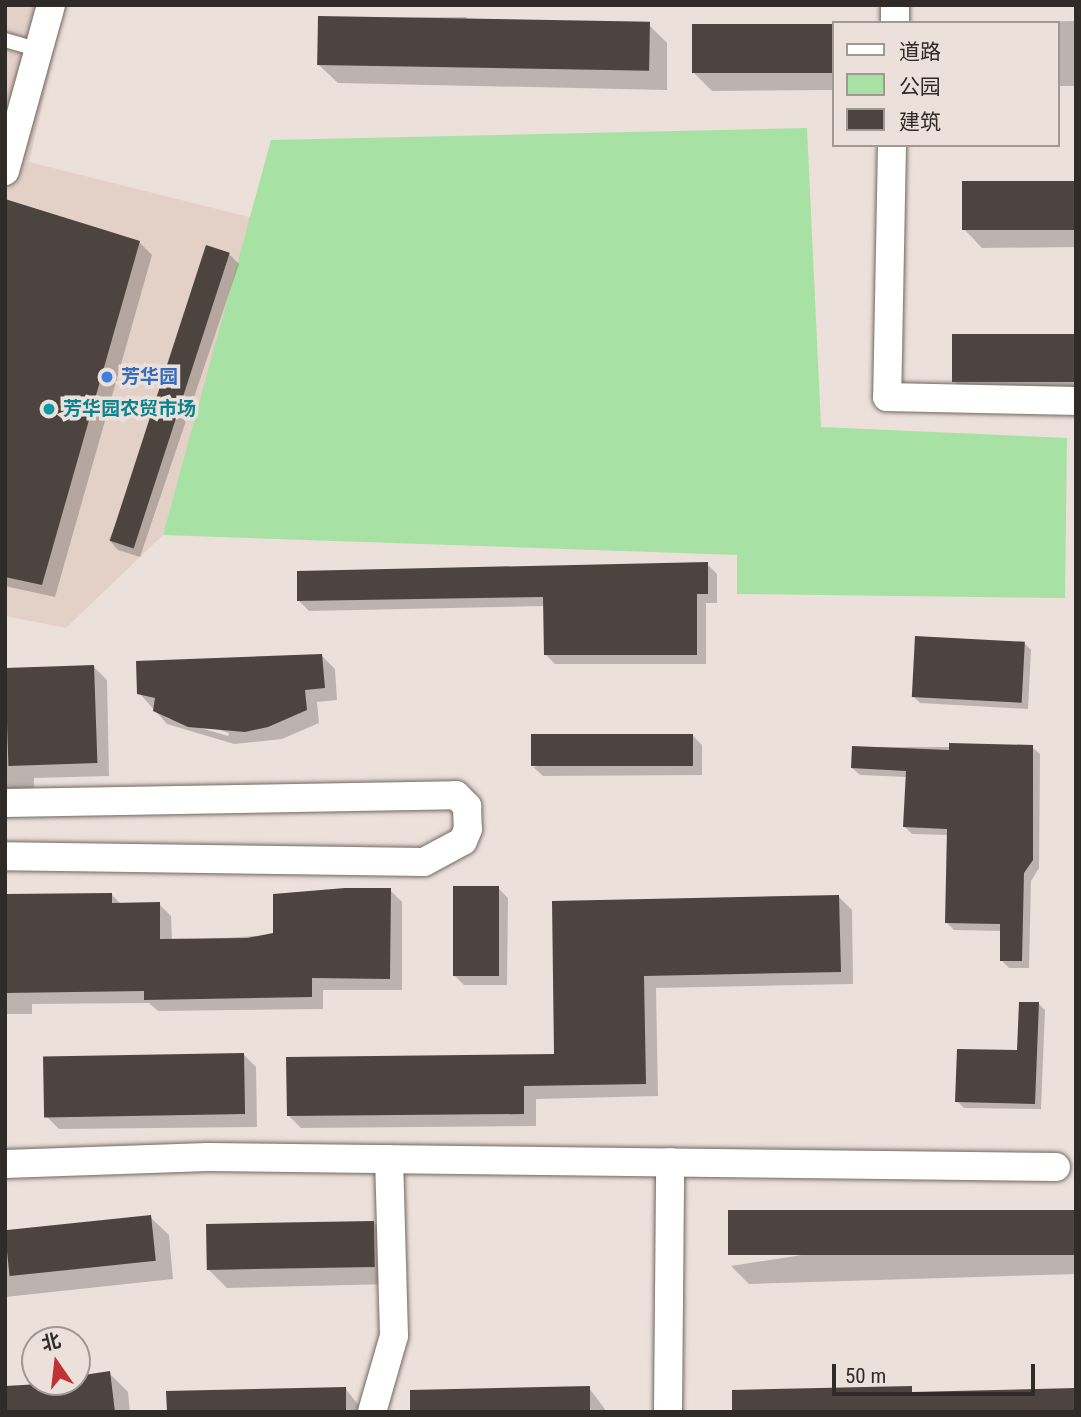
<!DOCTYPE html>
<html>
<head>
<meta charset="utf-8">
<style>
	body { margin:0 }
	#map { position:relative; width:1081px; height:1417px; overflow:hidden; background:#ece0db; font-family:"Roboto Condensed","Noto Sans SC",sans-serif }
	div>[style] { position:absolute }
	[style*='--x'] { left:calc(var(--x)*1px); top:calc(var(--y)*1px); width:calc(var(--w)*1px); rotate:calc(var(--a)*1deg) }
	.built>* { inset:0; background:#e3d1c7 }
	.green>* { inset:0; background:#a7e1a4 }
	.shadow>* { inset:0; background:#0003 }
	.building>* { inset:0; background:#4d4440; transform-origin:0 0 }
	.roads { filter:drop-shadow(0 0 2px #716863) drop-shadow(0 0 2px #716863) }
	.service>* { height:14px; margin:-7px; padding:0 7px; transform-origin:7px; border-radius:7px; background:#fff }
	.minor>* { height:28px; margin:-14px; padding:0 14px; transform-origin:14px; border-radius:14px; background:#fff }
	.dots>* { width:19px; height:19px; translate:-50% -50%; box-sizing:border-box; border:4px solid #ece0db; border-radius:50% }
	span { translate:-50% -50%; white-space:nowrap; text-align:center; line-height:1.15; -webkit-text-stroke:7px #ece0db; paint-order:stroke }
	.shop-label { font-size:19px; color:#366cbe; font-weight:700 }
	.left { translate:0 -50%; text-align:left }
	.culture-label { font-size:19px; color:#0d838f; font-weight:700 }
	.frame { position:absolute; inset:0; border:7px solid #2f2b28; pointer-events:none }
	.legend { position:absolute; left:832px; top:21px; width:228px; height:126px; box-sizing:border-box; background:#ece0db; border:2px solid #a09893; margin:0; padding:9px 12px; list-style:none; font-size:21px; color:#2f2b28 }
	.legend li { display:flex; align-items:center; gap:14px; height:35px }
	.legend b { width:35px; border:2px solid #a09893 }
	.north { position:absolute; left:21px; top:1326px; width:70px; height:70px; box-sizing:border-box; background:#ece0db; border:2px solid #a09893; border-radius:50%; rotate:346deg; font-size:19px; font-weight:700; line-height:28px; text-align:center; color:#2f2b28 }
	.north::after { content:''; display:block; margin:auto; width:24px; height:32px; background:#c13234; clip-path:polygon(50% 0,100% 100%,50% 72%,0 100%) }
	.scale { position:absolute; left:832px; top:1364px; width:203px; height:32px; box-sizing:border-box; border:4px solid #2f2b28; border-top:0; padding-left:9px; font-size:21px; line-height:24px; white-space:nowrap; color:#2f2b28; -webkit-text-stroke:5px #ece0db; paint-order:stroke }
</style>
</head>
<body>
<div id="map">
	<div class="built">
		<div style="clip-path:polygon(5px 5px,65px 5px,29px 162px,253px 218px,163px 535px,66px 628px,5px 616px)"></div>
	</div>
	<div class="green">
		<div style="clip-path:polygon(807px 128px,821px 427px,1067px 438px,1065px 598px,737px 594px,737px 555px,163px 535px,271px 140px)"></div>
	</div>
	<div class="shadow">
		<div style="clip-path:polygon(466px 17px,474px 25px,649px 25px,667px 43px,667px 90px,338px 83px,319px 65px,319px 18px)"></div>
		<div style="clip-path:polygon(1076px 21px,1076px 86px,1058px 86px,1058px 23px,976px 23px)"></div>
		<div style="clip-path:polygon(834px 25px,834px 90px,712px 91px,693px 72px,694px 26px)"></div>
		<div style="clip-path:polygon(1076px 182px,1076px 247px,982px 248px,964px 229px)"></div>
		<div style="clip-path:polygon(5px 201px,139px 242px,152px 255px,55px 597px,5px 586px)"></div>
		<div style="clip-path:polygon(229px 254px,239px 264px,140px 557px,118px 550px,109px 540px)"></div>
		<div style="clip-path:polygon(1076px 335px,1076px 400px,972px 399px,954px 381px)"></div>
		<div style="clip-path:polygon(707px 564px,717px 574px,717px 603px,706px 603px,706px 664px,555px 664px,545px 654px,545px 606px,309px 611px,299px 601px)"></div>
		<div style="clip-path:polygon(1025px 644px,1031px 650px,1028px 709px,920px 703px,914px 697px)"></div>
		<div style="clip-path:polygon(evenodd,322px 656px,335px 669px,337px 700px,317px 702px,319px 723px,282px 739px,234px 744px,167px 724px,139px 693px,322px 656px,167px 714px,229px 733px,228px 736px,167px 718px,167px 714px)"></div>
		<div style="clip-path:polygon(94px 667px,107px 680px,109px 776px,34px 778px,34px 792px,5px 793px,5px 670px)"></div>
		<div style="clip-path:polygon(692px 735px,702px 745px,702px 775px,543px 776px,533px 767px)"></div>
		<div style="clip-path:polygon(854px 747px,1032px 747px,1040px 754px,1039px 868px,1031px 881px,1029px 968px,1009px 968px,1001px 960px,1002px 931px,954px 930px,947px 923px,949px 835px,912px 834px,905px 827px,907px 777px,860px 775px,852px 768px)"></div>
		<div style="clip-path:polygon(498px 888px,508px 898px,507px 985px,464px 985px,454px 975px)"></div>
		<div style="clip-path:polygon(390px 890px,402px 902px,402px 990px,323px 990px,323px 1009px,158px 1011px,149px 1003px,32px 1004px,32px 1014px,5px 1014px,5px 895px,112px 895px,121px 904px,159px 904px,171px 916px,172px 941px,275px 935px)"></div>
		<div style="clip-path:polygon(839px 897px,852px 910px,853px 984px,656px 988px,658px 1096px,536px 1099px,536px 1126px,301px 1128px,288px 1115px,556px 1056px,554px 902px)"></div>
		<div style="clip-path:polygon(1039px 1004px,1045px 1010px,1041px 1109px,964px 1108px,957px 1101px,1019px 1052px)"></div>
		<div style="clip-path:polygon(243px 1054px,256px 1067px,257px 1127px,59px 1129px,46px 1116px)"></div>
		<div style="clip-path:polygon(1076px 1212px,1076px 1274px,749px 1284px,731px 1266px)"></div>
		<div style="clip-path:polygon(150px 1217px,169px 1235px,173px 1279px,5px 1297px,5px 1233px)"></div>
		<div style="clip-path:polygon(373px 1222px,392px 1241px,393px 1284px,227px 1288px,208px 1269px)"></div>
		<div style="clip-path:polygon(109px 1373px,128px 1392px,130px 1412px,5px 1412px,5px 1388px)"></div>
		<div style="clip-path:polygon(345px 1388px,364px 1412px,168px 1412px)"></div>
		<div style="clip-path:polygon(589px 1388px,607px 1412px,412px 1412px)"></div>
	</div>
	<div class="building">
		<div style="left:318px;top:16px;width:332px;height:49px;rotate:1deg"></div>
		<div style="left:692px;top:24px;width:142px;height:49px"></div>
		<div style="left:962px;top:181px;width:114px;height:49px"></div>
		<div style="clip-path:polygon(5px 199px,140px 241px,42px 585px,5px 577px)"></div>
		<div style="left:206px;top:245px;width:25px;height:311px;rotate:18deg"></div>
		<div style="left:952px;top:334px;width:124px;height:48px"></div>
		<div style="clip-path:polygon(708px 562px,708px 594px,697px 594px,697px 655px,544px 655px,543px 597px,297px 601px,297px 571px)"></div>
		<div style="left:915px;top:636px;width:110px;height:61px;rotate:3deg"></div>
		<div style="clip-path:polygon(322px 654px,325px 688px,305px 690px,307px 710px,268px 727px,245px 732px,188px 727px,153px 711px,155px 698px,137px 694px,136px 661px)"></div>
		<div style="left:94px;top:665px;width:98px;height:89px;rotate:88deg"></div>
		<div style="left:693px;top:734px;width:32px;height:162px;rotate:90deg"></div>
		<div style="clip-path:polygon(949px 743px,1033px 745px,1033px 860px,1024px 873px,1022px 961px,1000px 961px,1000px 924px,945px 923px,947px 829px,903px 827px,906px 771px,851px 768px,852px 746px,949px 750px)"></div>
		<div style="left:453px;top:886px;width:46px;height:90px"></div>
		<div style="clip-path:polygon(345px 888px,391px 888px,390px 979px,312px 978px,312px 997px,144px 1000px,144px 991px,5px 993px,5px 894px,112px 893px,112px 903px,160px 902px,160px 939px,247px 938px,273px 933px,273px 894px)"></div>
		<div style="clip-path:polygon(839px 895px,841px 972px,644px 976px,646px 1084px,524px 1086px,524px 1114px,287px 1116px,286px 1057px,554px 1054px,552px 901px)"></div>
		<div style="clip-path:polygon(1019px 1002px,1039px 1002px,1035px 1104px,955px 1102px,957px 1049px,1017px 1050px)"></div>
		<div style="left:244px;top:1053px;width:61px;height:201px;rotate:89deg"></div>
		<div style="left:1076px;top:1210px;width:45px;height:348px;rotate:90deg"></div>
		<div style="left:151px;top:1215px;width:46px;height:147px;rotate:84deg"></div>
		<div style="left:374px;top:1221px;width:46px;height:168px;rotate:89deg"></div>
		<div style="clip-path:polygon(110px 1371px,115px 1412px,5px 1412px,5px 1386px,77px 1382px,77px 1376px)"></div>
		<div style="clip-path:polygon(590px 1386px,590px 1412px,410px 1412px,410px 1390px)"></div>
		<div style="clip-path:polygon(912px 1386px,912px 1392px,1076px 1388px,1076px 1412px,732px 1412px,732px 1390px)"></div>
		<div style="clip-path:polygon(346px 1387px,346px 1412px,167px 1412px,166px 1391px)"></div>
	</div>
	<div class="roads">
		<div class="service">
			<div style="--x:5;--y:40;--w:35;--a:16"></div>
		</div>
		<div class="minor">
			<div style="--x:895;--y:23;--w:18;--a:-90"></div>
			<div style="--x:892;--y:145;--w:252;--a:91.1"></div>
			<div style="--x:887;--y:397;--w:189;--a:1.2"></div>
			<div style="--x:5;--y:171;--w:172;--a:-74.5"></div>
			<div style="--x:5;--y:803;--w:451;--a:-1"></div>
			<div style="--x:456;--y:795;--w:16;--a:45"></div>
			<div style="--x:467;--y:806;--w:23;--a:88"></div>
			<div style="--x:468;--y:829;--w:13;--a:113"></div>
			<div style="--x:463;--y:841;--w:44;--a:151.7"></div>
			<div style="--x:424;--y:862;--w:419;--a:-179.2"></div>
			<div style="--x:5;--y:1164;--w:203;--a:-2"></div>
			<div style="--x:208;--y:1157;--w:848;--a:0.68"></div>
			<div style="--x:372;--y:1412;--w:79;--a:-73.9"></div>
			<div style="--x:394;--y:1336;--w:177;--a:-91.6"></div>
			<div style="--x:668;--y:1412;--w:250;--a:-89.5"></div>
		</div>
	</div>
	<div class="dots">
		<div style="left:107px;top:377px;background:#3f7fe0"></div>
		<div style="left:49px;top:409px;background:#0f9aa8"></div>
	</div>
	<div class="shop-label">
		<span class="left" style="left:121px;top:377px">芳华园</span>
	</div>
	<div class="culture-label">
		<span class="left" style="left:63px;top:409px">芳华园农贸市场</span>
	</div>
	<div class="frame"></div>
	<ul class="legend">
	<li><b style="height:9px;background:#fff"></b>道路</li>
	<li><b style="height:19px;background:#a7e1a4"></b>公园</li>
	<li><b style="height:19px;background:#4d4440"></b>建筑</li>
	</ul>
	<div class="north">北</div>
	<div class="scale">50 m</div>
</div>
</body>
</html>
